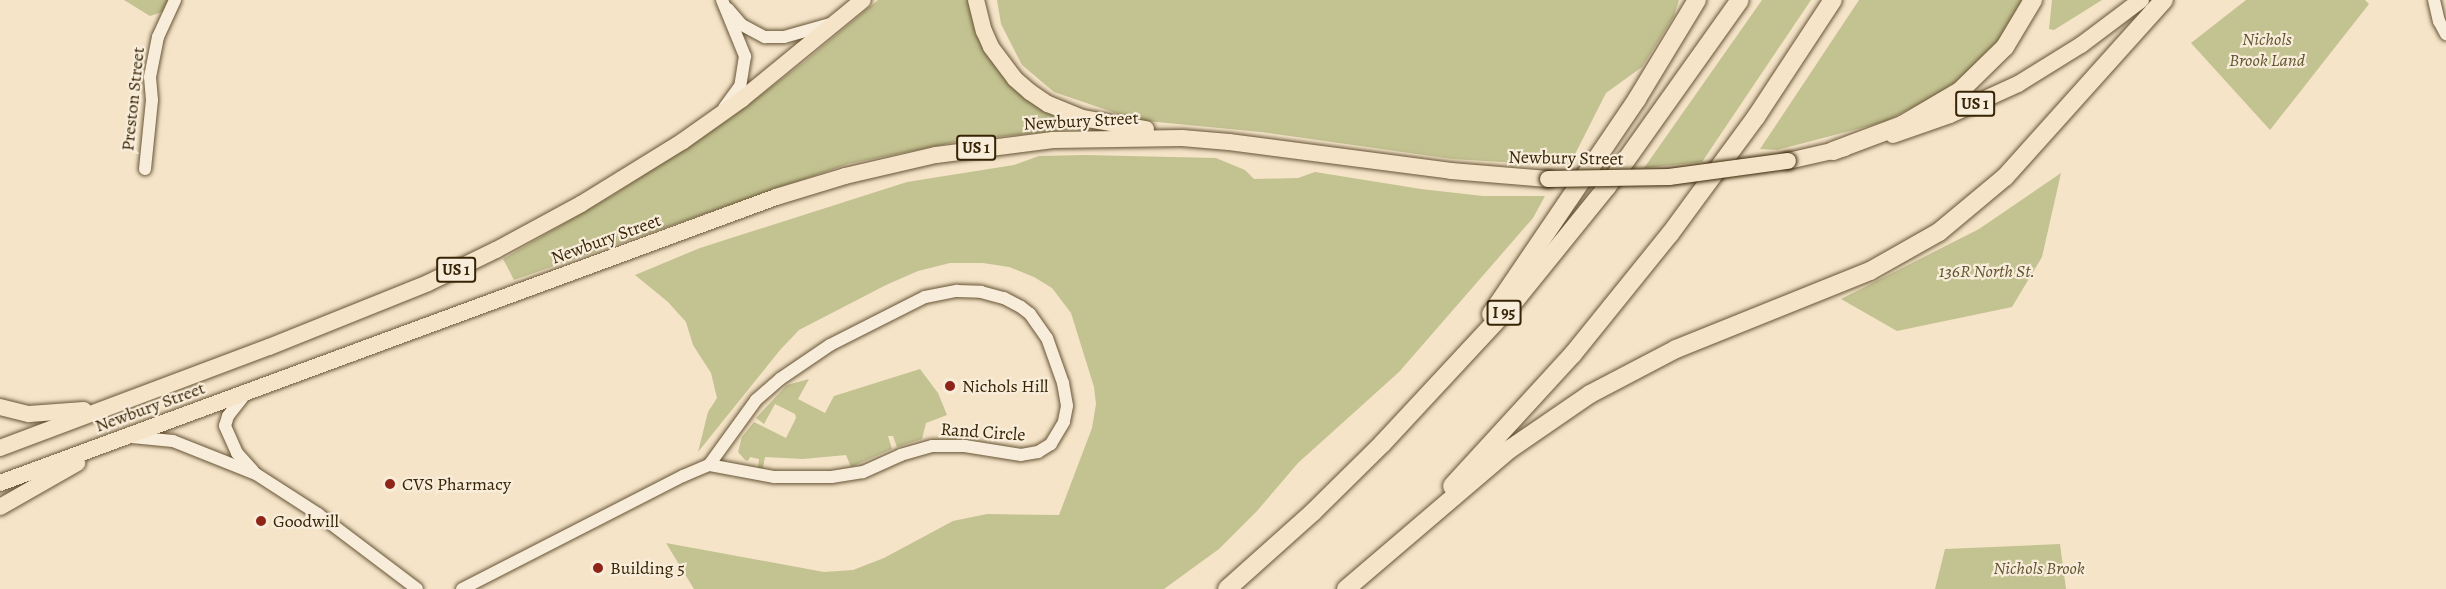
<!DOCTYPE html>
<html>
<head>
<meta charset="utf-8">
<style>
	body { margin:0 }
	#map { position:relative; width:2446px; height:589px; overflow:hidden; background:#f5e4c8; font-family:Alegreya,serif }
	div>[style] { position:absolute }
	[style*='--x'] { left:calc(var(--x)*1px); top:calc(var(--y)*1px); width:calc(var(--w)*1px); rotate:calc(var(--a)*1deg) }
	.green>* { inset:0; background:#c3c291 }
	.roads { filter:drop-shadow(0 0 2px #665435) drop-shadow(0 0 2px #665435) }
	.minor>* { height:12px; margin:-6px; padding:0 6px; transform-origin:6px; border-radius:6px; background:#f8eddb }
	.major>* { height:16px; margin:-8px; padding:0 8px; transform-origin:8px; border-radius:8px; background:#f5e4c8 }
	.highway>* { height:18px; margin:-9px; padding:0 9px; transform-origin:9px; border-radius:9px; background:#f5e4c8 }
	.bridges { filter:drop-shadow(0 0 2px #372404) drop-shadow(0 0 2px #372404) }
	.major-bridge>* { height:16px; margin:-8px; padding:0 8px; transform-origin:8px; border-radius:8px; background:#f5e4c8 }
	.dots>* { width:16px; height:16px; translate:-50% -50%; box-sizing:border-box; border:3px solid #f8eddb; border-radius:50% }
	span { translate:-50% -50%; white-space:nowrap; text-align:center; line-height:1.15; -webkit-text-stroke:4.5px #f8eddb; paint-order:stroke }
	.shield-label span { padding:2px 4px; background:#f8eddb; border:2px solid; border-radius:4px; -webkit-text-stroke-width:0 }
	.shield-label { font-size:16px; color:#372404; font-weight:700 }
	.park-label { font-size:18px; color:#61532e; font-style:italic }
	.street-label { font-size:18px; color:#372404 }
	.poi-label { font-size:18px; color:#372404 }
	.left { translate:0 -50%; text-align:left }
</style>
</head>
<body>
<div id="map">
	<div class="green">
		<div style="clip-path:polygon(124px 0,172px 0,165px 11px,150px 16px)"></div>
		<div style="clip-path:polygon(878px 0,970px 0,991px 57px,1087px 128px,966px 140px,848px 164px,514px 280px,503px 259px,613px 195px,729px 119px,804px 62px)"></div>
		<div style="clip-path:polygon(997px 0,1679px 0,1674px 16px,1642px 67px,1606px 93px,1569px 166px,1452px 159px,1261px 132px,1136px 120px,1054px 92px,1022px 65px,1001px 24px)"></div>
		<div style="clip-path:polygon(1762px 0,1811px 0,1702px 162px,1644px 168px)"></div>
		<div style="clip-path:polygon(1859px 0,2025px 0,1994px 47px,1949px 89px,1884px 122px,1777px 150px,1760px 149px)"></div>
		<div style="clip-path:polygon(2052px 0,2102px 0,2054px 30px,2049px 29px)"></div>
		<div style="clip-path:polygon(2246px 0,2365px 0,2369px 4px,2270px 130px,2191px 43px)"></div>
		<div style="clip-path:polygon(1085px 155px,1216px 158px,1245px 170px,1254px 179px,1298px 178px,1315px 172px,1421px 189px,1483px 196px,1545px 196px,1533px 218px,1399px 372px,1298px 463px,1257px 511px,1219px 549px,1164px 589px,694px 589px,666px 543px,824px 572px,853px 570px,884px 558px,953px 521px,987px 514px,1059px 515px,1092px 428px,1096px 404px,1094px 387px,1071px 313px,1052px 288px,1034px 277px,1009px 267px,983px 263px,950px 263px,918px 271px,886px 285px,799px 330px,780px 350px,698px 452px,708px 412px,717px 398px,711px 373px,693px 345px,686px 322px,668px 302px,635px 275px,700px 248px,907px 182px,1014px 165px,1039px 156px)"></div>
		<div style="clip-path:polygon(2061px 173px,2042px 257px,2012px 307px,1897px 331px,1841px 299px,1979px 229px)"></div>
		<div style="clip-path:polygon(920px 369px,938px 393px,947px 415px,926px 423px,922px 439px,897px 447px,893px 436px,888px 436px,892px 449px,851px 467px,846px 455px,803px 459px,765px 457px,763px 468px,758px 468px,759px 459px,750px 457px,748px 461px,745px 460px,738px 452px,742px 437px,754px 422px,786px 438px,796px 418px,795px 414px,775px 404px,764px 424px,756px 418px,787px 385px,809px 379px,798px 399px,825px 413px,834px 396px)"></div>
		<div style="clip-path:polygon(2060px 544px,2066px 589px,1935px 589px,1945px 549px)"></div>
	</div>
	<div class="roads">
		<div class="minor">
			<div style="--x:722;--y:0;--w:61;--a:67.7"></div>
			<div style="--x:745;--y:56;--w:30;--a:99"></div>
			<div style="--x:740;--y:86;--w:27;--a:126"></div>
			<div style="--x:2434;--y:0;--w:22;--a:77"></div>
			<div style="--x:2439;--y:21;--w:15;--a:62"></div>
			<div style="--x:728;--y:9;--w:21;--a:49"></div>
			<div style="--x:742;--y:25;--w:26;--a:28"></div>
			<div style="--x:765;--y:37;--w:19;--a:0"></div>
			<div style="--x:784;--y:37;--w:48;--a:-15.8"></div>
			<div style="--x:145;--y:169;--w:69;--a:-84.2"></div>
			<div style="--x:152;--y:100;--w:23;--a:-95"></div>
			<div style="--x:150;--y:77;--w:41;--a:-78.7"></div>
			<div style="--x:158;--y:37;--w:41;--a:-65.3"></div>
			<div style="--x:246;--y:393;--w:29;--a:128"></div>
			<div style="--x:228;--y:416;--w:10;--a:107"></div>
			<div style="--x:225;--y:426;--w:30;--a:66"></div>
			<div style="--x:237;--y:453;--w:24;--a:48"></div>
			<div style="--x:132;--y:437;--w:41;--a:5.6"></div>
			<div style="--x:173;--y:441;--w:89;--a:21.7"></div>
			<div style="--x:256;--y:474;--w:74;--a:32.8"></div>
			<div style="--x:318;--y:514;--w:124;--a:37.1"></div>
			<div style="--x:462;--y:589;--w:248;--a:-27.1"></div>
			<div style="--x:683;--y:476;--w:28;--a:-23"></div>
			<div style="--x:709;--y:465;--w:80;--a:-54.1"></div>
			<div style="--x:756;--y:400;--w:32;--a:-41"></div>
			<div style="--x:780;--y:379;--w:60;--a:-34.2"></div>
			<div style="--x:830;--y:345;--w:106;--a:-26.8"></div>
			<div style="--x:925;--y:297;--w:33;--a:-11"></div>
			<div style="--x:957;--y:291;--w:24;--a:2"></div>
			<div style="--x:981;--y:292;--w:24;--a:15"></div>
			<div style="--x:1004;--y:298;--w:19;--a:28"></div>
			<div style="--x:1021;--y:307;--w:11;--a:38"></div>
			<div style="--x:1030;--y:314;--w:29;--a:55"></div>
			<div style="--x:1047;--y:338;--w:48;--a:70.4"></div>
			<div style="--x:1063;--y:383;--w:23;--a:80"></div>
			<div style="--x:1067;--y:406;--w:16;--a:101"></div>
			<div style="--x:1064;--y:422;--w:26;--a:121"></div>
			<div style="--x:1051;--y:444;--w:15;--a:148"></div>
			<div style="--x:1038;--y:452;--w:17;--a:170"></div>
			<div style="--x:1021;--y:455;--w:57;--a:-170.9"></div>
			<div style="--x:965;--y:446;--w:33;--a:180"></div>
			<div style="--x:932;--y:446;--w:32;--a:164"></div>
			<div style="--x:901;--y:455;--w:42;--a:155.9"></div>
			<div style="--x:863;--y:472;--w:32;--a:171"></div>
			<div style="--x:831;--y:477;--w:57;--a:180"></div>
			<div style="--x:774;--y:477;--w:66;--a:-169.5"></div>
		</div>
		<div class="major">
			<div style="--x:976;--y:0;--w:32;--a:76"></div>
			<div style="--x:984;--y:31;--w:17;--a:66"></div>
			<div style="--x:991;--y:47;--w:40;--a:53"></div>
			<div style="--x:1015;--y:79;--w:20;--a:41"></div>
			<div style="--x:1030;--y:92;--w:22;--a:34"></div>
			<div style="--x:1048;--y:104;--w:37;--a:22"></div>
			<div style="--x:1082;--y:118;--w:65;--a:9.8"></div>
			<div style="--x:1893;--y:135;--w:60;--a:-19.3"></div>
			<div style="--x:1950;--y:115;--w:75;--a:-24.5"></div>
			<div style="--x:2018;--y:84;--w:74;--a:-31.8"></div>
			<div style="--x:2081;--y:45;--w:75;--a:-36.9"></div>
			<div style="--x:1788;--y:161;--w:58;--a:-12.8"></div>
			<div style="--x:0;--y:407;--w:30;--a:14"></div>
			<div style="--x:29;--y:414;--w:55;--a:-4.2"></div>
			<div style="--x:0;--y:448;--w:287;--a:-20.6"></div>
			<div style="--x:269;--y:347;--w:171;--a:-21.9"></div>
			<div style="--x:428;--y:283;--w:76;--a:-25.9"></div>
			<div style="--x:496;--y:250;--w:97;--a:-28.4"></div>
			<div style="--x:581;--y:204;--w:120;--a:-31.7"></div>
			<div style="--x:683;--y:141;--w:72;--a:-35.4"></div>
			<div style="--x:742;--y:99;--w:156;--a:-39.3"></div>
			<div style="--x:0;--y:483;--w:827;--a:-20.23"></div>
			<div style="--x:776;--y:197;--w:72;--a:-16.9"></div>
			<div style="--x:845;--y:176;--w:93;--a:-13"></div>
			<div style="--x:936;--y:155;--w:118;--a:-7.3"></div>
			<div style="--x:1053;--y:140;--w:129;--a:-0.9"></div>
			<div style="--x:1182;--y:138;--w:47;--a:4.9"></div>
			<div style="--x:1229;--y:142;--w:224;--a:7.4"></div>
			<div style="--x:1451;--y:171;--w:97;--a:4.7"></div>
			<div style="--x:0;--y:507;--w:89;--a:-29.7"></div>
		</div>
		<div class="highway">
			<div style="--x:1833;--y:151;--w:74;--a:-20.6"></div>
			<div style="--x:1902;--y:125;--w:67;--a:-30.4"></div>
			<div style="--x:1960;--y:91;--w:63;--a:-44.4"></div>
			<div style="--x:2005;--y:47;--w:55;--a:-59.2"></div>
			<div style="--x:1491;--y:314;--w:260;--a:-55.8"></div>
			<div style="--x:1637;--y:99;--w:116;--a:-58.8"></div>
			<div style="--x:1452;--y:486;--w:179;--a:-47.5"></div>
			<div style="--x:1573;--y:354;--w:154;--a:-51.1"></div>
			<div style="--x:1670;--y:234;--w:145;--a:-53.7"></div>
			<div style="--x:1756;--y:117;--w:140;--a:-56.7"></div>
			<div style="--x:1227;--y:589;--w:115;--a:-41.8"></div>
			<div style="--x:1313;--y:512;--w:97;--a:-44.6"></div>
			<div style="--x:1382;--y:444;--w:192;--a:-47.1"></div>
			<div style="--x:1513;--y:303;--w:149;--a:-51"></div>
			<div style="--x:1607;--y:187;--w:229;--a:-54.6"></div>
			<div style="--x:1346;--y:589;--w:216;--a:-40.5"></div>
			<div style="--x:1510;--y:449;--w:97;--a:-34.5"></div>
			<div style="--x:1590;--y:394;--w:97;--a:-27.6"></div>
			<div style="--x:1676;--y:349;--w:209;--a:-21.9"></div>
			<div style="--x:1870;--y:271;--w:79;--a:-29.5"></div>
			<div style="--x:1939;--y:232;--w:86;--a:-39.8"></div>
			<div style="--x:2005;--y:177;--w:238;--a:-48.1"></div>
		</div>
	</div>
	<div class="bridges">
		<div class="major-bridge">
			<div style="--x:1548;--y:179;--w:121;--a:-0.9"></div>
			<div style="--x:1669;--y:177;--w:120;--a:-7.7"></div>
		</div>
	</div>
	<div class="dots">
		<div style="left:950px;top:386px;background:#8f2418"></div>
		<div style="left:390px;top:484px;background:#8f2418"></div>
		<div style="left:261px;top:521px;background:#8f2418"></div>
		<div style="left:598px;top:568px;background:#8f2418"></div>
	</div>
	<div class="shield-label">
		<span style="left:1975px;top:104px">US 1</span>
		<span style="left:976px;top:148px">US 1</span>
		<span style="left:456px;top:270px">US 1</span>
		<span style="left:1504px;top:313px">I 95</span>
	</div>
	<div class="park-label">
		<span style="left:2267px;top:50px">Nichols<br>Brook Land</span>
		<span style="left:1987px;top:271px">136R North St.</span>
		<span style="left:2039px;top:568px">Nichols Brook</span>
	</div>
	<div class="street-label">
		<span style="left:133px;top:99px;rotate:-84deg">Preston Street</span>
		<span style="left:1081px;top:121px;rotate:-3deg">Newbury Street</span>
		<span style="left:1566px;top:158px;rotate:1deg">Newbury Street</span>
		<span style="left:606px;top:239px;rotate:-20deg">Newbury Street</span>
		<span style="left:150px;top:407px;rotate:-20deg">Newbury Street</span>
		<span style="left:983px;top:432px;rotate:4deg">Rand Circle</span>
	</div>
	<div class="poi-label">
		<span class="left" style="left:962px;top:386px">Nichols Hill</span>
		<span class="left" style="left:402px;top:484px">CVS Pharmacy</span>
		<span class="left" style="left:273px;top:521px">Goodwill</span>
		<span class="left" style="left:610px;top:568px">Building 5</span>
	</div>
</div>
</body>
</html>
